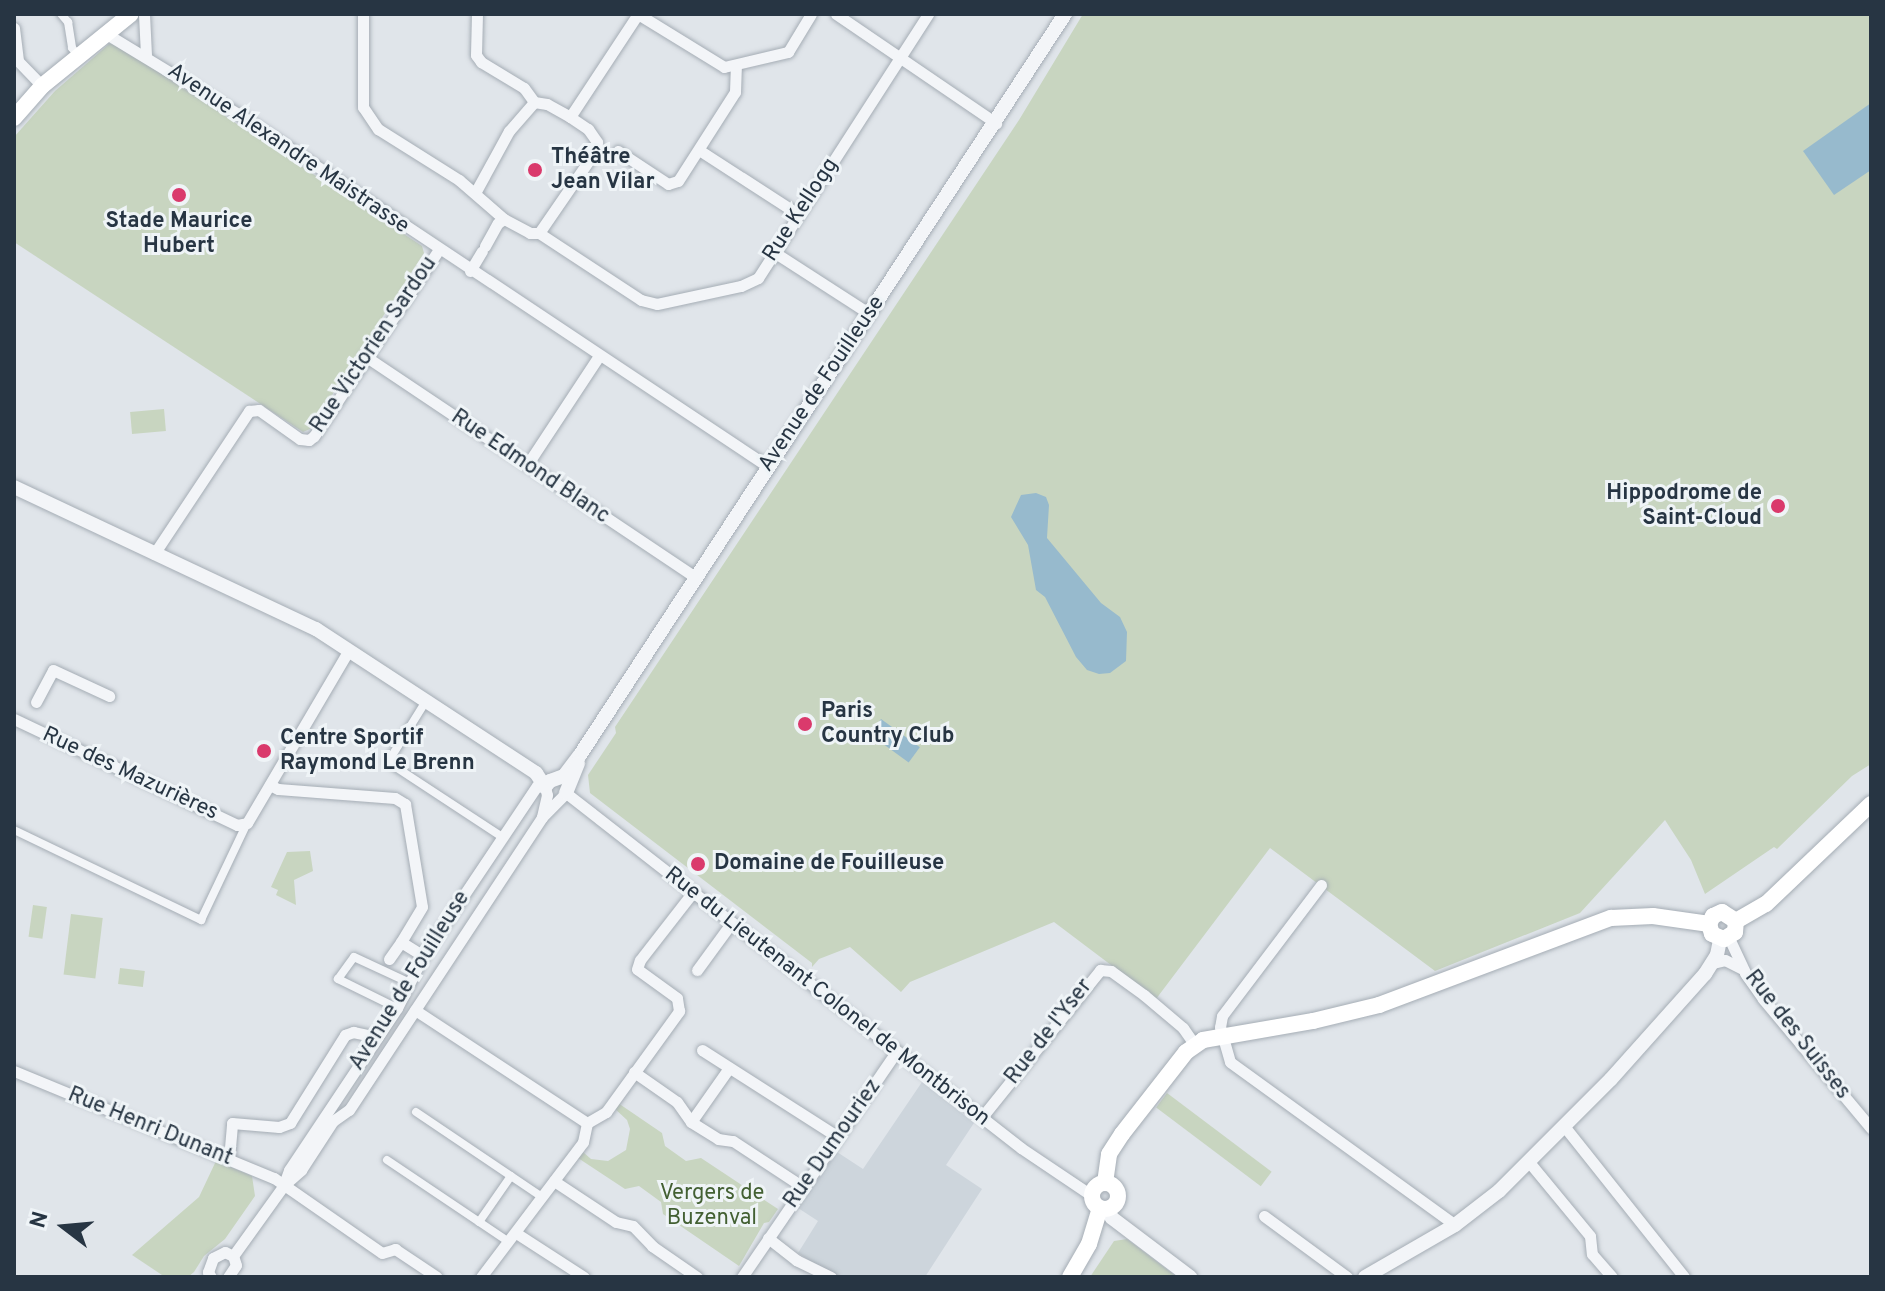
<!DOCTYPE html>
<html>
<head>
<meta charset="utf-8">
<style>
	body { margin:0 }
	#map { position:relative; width:1885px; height:1291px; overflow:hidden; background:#e0e5ea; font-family:Overpass,sans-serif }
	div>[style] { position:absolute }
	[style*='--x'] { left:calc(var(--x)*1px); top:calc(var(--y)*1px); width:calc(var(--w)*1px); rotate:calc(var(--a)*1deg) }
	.built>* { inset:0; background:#cdd5dc }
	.green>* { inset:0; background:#c8d5c0; transform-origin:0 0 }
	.water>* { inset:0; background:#97bacd; transform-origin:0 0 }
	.roads { filter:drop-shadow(0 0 2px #a5adb5) drop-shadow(0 0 2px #a5adb5) }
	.pedestrian>* { height:8px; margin:-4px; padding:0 4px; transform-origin:4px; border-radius:4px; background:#f3f5f8 }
	.minor>* { height:11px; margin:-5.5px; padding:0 5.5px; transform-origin:5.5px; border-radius:5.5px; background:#f3f5f8 }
	.tertiary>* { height:14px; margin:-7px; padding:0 7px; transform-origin:7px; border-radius:7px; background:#f3f5f8 }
	.secondary>* { height:16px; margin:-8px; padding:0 8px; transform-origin:8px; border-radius:8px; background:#fff }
	.secondary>.ring { margin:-8px; padding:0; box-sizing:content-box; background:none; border:16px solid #fff; border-radius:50% }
	.dots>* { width:22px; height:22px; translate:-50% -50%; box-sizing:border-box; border:4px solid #eff4f7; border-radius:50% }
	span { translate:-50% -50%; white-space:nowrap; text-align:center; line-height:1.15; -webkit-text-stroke:6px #eff4f7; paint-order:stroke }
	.street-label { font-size:22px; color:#273543 }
	.poi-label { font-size:22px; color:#273543; font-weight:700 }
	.left { translate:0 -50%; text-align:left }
	.right { translate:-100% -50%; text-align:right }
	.park-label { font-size:22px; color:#436033 }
	.frame { position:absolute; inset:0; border:16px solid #273543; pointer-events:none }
	.north { position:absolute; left:24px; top:1187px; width:80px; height:80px; -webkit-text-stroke:6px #eff4f7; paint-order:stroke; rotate:286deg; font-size:22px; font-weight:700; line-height:32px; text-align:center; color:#273543 }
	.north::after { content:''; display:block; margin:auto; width:28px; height:36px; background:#273543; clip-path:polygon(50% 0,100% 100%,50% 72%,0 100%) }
</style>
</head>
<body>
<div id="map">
	<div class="built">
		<div style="clip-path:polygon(922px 1082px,974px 1123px,946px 1165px,982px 1189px,925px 1277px,835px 1277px,798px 1253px,818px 1221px,798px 1208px,837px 1152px,863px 1169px)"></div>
	</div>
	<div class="green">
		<div style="clip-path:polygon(1083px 14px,1871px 14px,1871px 764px,1852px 776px,1777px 849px,1774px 847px,1705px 894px,1691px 860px,1665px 820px,1580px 913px,1435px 971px,1270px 848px,1156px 999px,1054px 922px,910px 982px,901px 992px,850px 947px,819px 959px,812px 967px,812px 963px,590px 793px,588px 775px,616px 733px,615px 727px,1019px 120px)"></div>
		<div style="clip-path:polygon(109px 44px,116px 44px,422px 246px,424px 253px,310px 429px,303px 432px,14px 242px,14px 137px,55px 91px)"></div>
		<div style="left:164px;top:409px;width:22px;height:34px;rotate:85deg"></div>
		<div style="clip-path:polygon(310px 851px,313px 871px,294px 880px,296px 905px,276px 895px,278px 890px,271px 887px,287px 852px)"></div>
		<div style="left:33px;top:905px;width:14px;height:32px;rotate:8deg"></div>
		<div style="left:71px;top:914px;width:32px;height:61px;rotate:7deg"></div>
		<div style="left:120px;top:968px;width:25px;height:16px;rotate:7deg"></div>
		<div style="left:1167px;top:1093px;width:131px;height:18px;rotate:37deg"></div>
		<div style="clip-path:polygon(618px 1103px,662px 1133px,665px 1146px,686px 1161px,701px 1158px,778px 1209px,769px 1222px,764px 1223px,739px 1266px,663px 1214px,661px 1202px,639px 1186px,625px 1189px,578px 1158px,583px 1152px,591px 1159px,608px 1161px,626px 1150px,630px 1129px,627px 1120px,614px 1108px)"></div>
		<div style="clip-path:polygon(216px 1161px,252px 1176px,255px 1196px,225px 1239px,204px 1256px,194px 1272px,188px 1277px,165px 1277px,132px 1255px,199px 1197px)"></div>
		<div style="clip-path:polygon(1127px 1239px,1177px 1277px,1090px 1277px,1114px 1241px)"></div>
	</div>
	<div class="water">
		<div style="clip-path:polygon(1871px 103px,1871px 170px,1834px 195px,1803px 151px)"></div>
		<div style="clip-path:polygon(1036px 493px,1046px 497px,1049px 505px,1047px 538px,1101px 603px,1120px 617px,1127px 632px,1126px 661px,1110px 673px,1099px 674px,1087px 670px,1076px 657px,1045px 597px,1036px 590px,1028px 545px,1011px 517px,1021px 495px)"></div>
		<div style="left:881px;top:719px;width:48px;height:19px;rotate:36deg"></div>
	</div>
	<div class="roads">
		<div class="pedestrian">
			<div style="--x:61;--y:14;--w:11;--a:49"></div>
			<div style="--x:68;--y:22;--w:26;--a:81"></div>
			<div style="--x:72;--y:48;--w:9;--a:49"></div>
			<div style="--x:426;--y:701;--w:72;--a:121.9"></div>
			<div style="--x:388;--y:762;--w:136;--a:33.3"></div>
			<div style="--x:14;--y:830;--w:208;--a:25.7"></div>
			<div style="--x:201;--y:920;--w:107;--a:-64.6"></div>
			<div style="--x:397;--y:1008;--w:66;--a:-153.8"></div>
			<div style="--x:338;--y:979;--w:27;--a:-54"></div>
			<div style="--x:354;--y:957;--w:62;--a:24.9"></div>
			<div style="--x:416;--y:1112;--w:152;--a:34"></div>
			<div style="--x:387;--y:1160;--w:147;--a:33.9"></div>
			<div style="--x:479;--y:1222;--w:56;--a:-55.2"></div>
		</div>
		<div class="minor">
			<div style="--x:144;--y:14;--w:41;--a:87.2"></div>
			<div style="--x:363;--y:14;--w:93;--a:90"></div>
			<div style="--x:363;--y:107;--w:27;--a:56"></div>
			<div style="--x:378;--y:129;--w:96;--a:32.2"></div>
			<div style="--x:459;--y:180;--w:60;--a:40.9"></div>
			<div style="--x:504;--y:219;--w:30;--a:28"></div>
			<div style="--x:530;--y:233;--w:9;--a:0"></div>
			<div style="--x:539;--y:233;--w:122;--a:33.3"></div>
			<div style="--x:641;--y:300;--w:16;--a:14"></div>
			<div style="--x:657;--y:304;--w:86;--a:-12.1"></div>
			<div style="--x:741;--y:286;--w:19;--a:-25"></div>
			<div style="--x:758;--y:278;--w:314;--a:-57.2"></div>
			<div style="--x:477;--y:14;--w:41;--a:91.4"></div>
			<div style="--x:476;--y:55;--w:9;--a:54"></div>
			<div style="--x:481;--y:62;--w:50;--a:31.2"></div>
			<div style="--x:524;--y:88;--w:17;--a:54"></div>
			<div style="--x:638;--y:14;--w:101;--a:31.6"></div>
			<div style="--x:724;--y:67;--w:66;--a:-13.2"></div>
			<div style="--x:788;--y:52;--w:44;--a:-58.8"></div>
			<div style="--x:836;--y:14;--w:194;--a:34.3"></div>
			<div style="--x:14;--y:28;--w:33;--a:83"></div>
			<div style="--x:18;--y:61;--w:35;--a:46"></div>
			<div style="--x:105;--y:33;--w:162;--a:31.3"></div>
			<div style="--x:243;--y:117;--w:630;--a:33.66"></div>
			<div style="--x:534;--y:102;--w:13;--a:9"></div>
			<div style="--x:547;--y:104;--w:26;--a:29"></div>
			<div style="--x:570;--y:117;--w:22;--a:34"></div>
			<div style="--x:588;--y:129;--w:16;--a:55"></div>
			<div style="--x:597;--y:142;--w:11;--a:105"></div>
			<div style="--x:594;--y:153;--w:97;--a:124.5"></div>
			<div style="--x:570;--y:117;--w:123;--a:-56.6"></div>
			<div style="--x:699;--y:150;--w:118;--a:32.9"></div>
			<div style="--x:618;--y:151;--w:60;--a:33.4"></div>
			<div style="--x:668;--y:184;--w:10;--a:-17"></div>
			<div style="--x:678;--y:181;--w:106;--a:-57.4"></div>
			<div style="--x:735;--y:92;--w:27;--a:-88"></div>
			<div style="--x:475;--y:193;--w:71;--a:-61.3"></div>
			<div style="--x:509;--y:131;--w:38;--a:-49"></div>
			<div style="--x:485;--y:246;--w:26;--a:-61"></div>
			<div style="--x:498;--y:223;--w:7;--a:-34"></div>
			<div style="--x:774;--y:252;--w:114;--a:32.9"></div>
			<div style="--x:470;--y:271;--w:23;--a:-59"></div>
			<div style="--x:365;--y:356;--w:397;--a:33.8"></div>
			<div style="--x:527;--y:465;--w:131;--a:-56.6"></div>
			<div style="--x:154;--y:554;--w:172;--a:-56.4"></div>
			<div style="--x:249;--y:411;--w:10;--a:-6"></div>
			<div style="--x:259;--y:410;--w:50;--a:35.3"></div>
			<div style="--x:300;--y:439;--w:9;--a:6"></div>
			<div style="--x:309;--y:440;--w:6;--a:-39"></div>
			<div style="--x:314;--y:436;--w:225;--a:-56.2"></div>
			<div style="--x:36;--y:702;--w:36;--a:-62"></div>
			<div style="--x:53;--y:670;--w:62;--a:24.9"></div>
			<div style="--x:14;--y:719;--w:247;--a:25.4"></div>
			<div style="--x:237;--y:825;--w:10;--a:-11"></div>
			<div style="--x:247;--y:823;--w:201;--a:-59.5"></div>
			<div style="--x:270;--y:785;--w:9;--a:27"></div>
			<div style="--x:278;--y:789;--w:117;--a:4.4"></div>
			<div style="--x:395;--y:798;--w:12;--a:31"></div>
			<div style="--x:405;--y:804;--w:104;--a:80.6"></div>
			<div style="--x:422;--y:907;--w:41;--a:121"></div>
			<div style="--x:401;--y:942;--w:26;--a:32"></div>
			<div style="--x:1321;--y:885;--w:164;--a:127.1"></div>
			<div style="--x:1222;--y:1016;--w:11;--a:100"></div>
			<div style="--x:1220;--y:1027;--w:36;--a:74"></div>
			<div style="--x:1230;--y:1062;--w:278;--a:35.9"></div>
			<div style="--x:1729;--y:938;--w:38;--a:65"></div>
			<div style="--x:1745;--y:973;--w:32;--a:55"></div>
			<div style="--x:1763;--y:999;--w:168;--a:50.1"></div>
			<div style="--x:389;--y:959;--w:21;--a:-55"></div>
			<div style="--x:1713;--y:963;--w:12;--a:-14"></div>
			<div style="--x:1725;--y:960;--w:20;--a:27"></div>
			<div style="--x:697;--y:970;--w:59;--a:-53.9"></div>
			<div style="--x:415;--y:1010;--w:206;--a:33.3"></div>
			<div style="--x:702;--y:1050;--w:161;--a:32.6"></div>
			<div style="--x:14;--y:1071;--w:281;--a:22.4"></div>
			<div style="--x:274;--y:1178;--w:131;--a:34.8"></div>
			<div style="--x:382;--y:1253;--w:14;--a:-17"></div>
			<div style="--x:395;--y:1249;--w:50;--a:33.7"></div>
			<div style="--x:634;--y:1072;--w:52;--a:34.9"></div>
			<div style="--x:677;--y:1102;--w:24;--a:55"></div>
			<div style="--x:691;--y:1122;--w:32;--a:32"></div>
			<div style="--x:718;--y:1139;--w:15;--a:8"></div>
			<div style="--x:733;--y:1141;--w:84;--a:33.3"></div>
			<div style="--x:982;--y:1117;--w:189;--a:-51.2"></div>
			<div style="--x:1100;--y:970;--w:11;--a:5"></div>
			<div style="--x:1111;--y:971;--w:41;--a:36"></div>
			<div style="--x:1144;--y:995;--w:51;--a:40.2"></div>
			<div style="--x:1183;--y:1028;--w:19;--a:55"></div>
			<div style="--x:691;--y:1122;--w:66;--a:-54.9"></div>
			<div style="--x:587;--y:1123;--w:22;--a:-30"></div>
			<div style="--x:606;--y:1112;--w:125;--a:-54.1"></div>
			<div style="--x:679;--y:1011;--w:13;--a:-99"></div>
			<div style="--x:677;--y:998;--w:49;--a:-144.1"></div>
			<div style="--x:637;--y:969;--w:9;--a:-72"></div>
			<div style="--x:640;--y:960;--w:86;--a:-52.1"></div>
			<div style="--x:1564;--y:1126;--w:193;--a:51.5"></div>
			<div style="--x:229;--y:1159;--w:36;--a:-85"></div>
			<div style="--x:232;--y:1123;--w:47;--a:4.9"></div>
			<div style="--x:279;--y:1127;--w:12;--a:-20"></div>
			<div style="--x:290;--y:1123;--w:104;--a:-58"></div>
			<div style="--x:345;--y:1035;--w:9;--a:-21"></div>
			<div style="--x:353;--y:1032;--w:25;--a:12"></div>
			<div style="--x:1529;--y:1162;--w:96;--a:50.5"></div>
			<div style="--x:1590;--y:1236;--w:18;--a:84"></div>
			<div style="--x:1592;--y:1254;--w:30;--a:49"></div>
			<div style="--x:554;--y:1181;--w:74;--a:33.5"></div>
			<div style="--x:616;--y:1222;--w:17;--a:13"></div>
			<div style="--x:633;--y:1226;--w:28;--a:46"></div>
			<div style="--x:652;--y:1246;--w:55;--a:34.6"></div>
			<div style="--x:284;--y:1184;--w:15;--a:-70"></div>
			<div style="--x:289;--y:1170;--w:195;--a:-56.3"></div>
			<div style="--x:397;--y:1008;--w:58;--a:-63.4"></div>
			<div style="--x:423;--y:956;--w:205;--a:-56.2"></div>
			<div style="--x:537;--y:786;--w:8;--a:7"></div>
			<div style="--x:545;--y:787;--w:8;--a:76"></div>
			<div style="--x:547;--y:795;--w:23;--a:103"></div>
			<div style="--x:1264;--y:1216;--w:103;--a:36.3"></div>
			<div style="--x:516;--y:1233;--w:81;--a:32.9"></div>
			<div style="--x:768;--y:1238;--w:36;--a:38"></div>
			<div style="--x:796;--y:1260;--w:39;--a:26"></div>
			<div style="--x:233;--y:1256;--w:87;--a:-54.3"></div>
			<div style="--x:284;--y:1185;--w:23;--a:-41"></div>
			<div style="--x:301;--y:1170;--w:59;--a:-56.9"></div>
			<div style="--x:333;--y:1121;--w:19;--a:-35"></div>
			<div style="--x:349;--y:1110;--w:351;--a:-56.6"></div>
			<div style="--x:542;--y:817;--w:34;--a:-45"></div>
			<div style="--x:566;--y:793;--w:577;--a:37.96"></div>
			<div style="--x:1021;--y:1148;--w:84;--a:33.9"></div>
			<div style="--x:211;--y:1277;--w:6;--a:-121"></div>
			<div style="--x:208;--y:1272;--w:15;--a:-70"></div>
			<div style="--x:213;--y:1258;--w:13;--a:-27"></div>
			<div style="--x:225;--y:1252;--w:9;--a:27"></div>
			<div style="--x:228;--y:1277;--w:14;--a:-56"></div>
			<div style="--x:236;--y:1265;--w:9;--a:-108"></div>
			<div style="--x:481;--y:1277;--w:169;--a:-52.9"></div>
			<div style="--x:583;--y:1142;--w:19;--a:-78"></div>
			<div style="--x:742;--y:1277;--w:274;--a:-55.6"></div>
		</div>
		<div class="tertiary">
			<div style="--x:14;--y:487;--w:334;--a:25.2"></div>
			<div style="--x:316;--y:629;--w:263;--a:33.2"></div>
			<div style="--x:536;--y:773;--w:17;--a:57"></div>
			<div style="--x:545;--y:787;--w:8;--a:-50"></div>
			<div style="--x:550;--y:781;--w:15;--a:-20"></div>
			<div style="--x:564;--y:776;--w:26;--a:-53"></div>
			<div style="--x:580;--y:755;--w:886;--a:-56.79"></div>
			<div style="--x:566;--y:793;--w:32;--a:-68"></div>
			<div style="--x:1107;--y:1210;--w:9;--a:58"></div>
			<div style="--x:1112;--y:1218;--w:98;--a:37.1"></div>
			<div style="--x:1365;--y:1277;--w:104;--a:-30"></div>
			<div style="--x:1455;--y:1225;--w:56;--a:-37.7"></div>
			<div style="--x:1499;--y:1191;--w:158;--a:-45"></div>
			<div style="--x:1611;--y:1079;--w:141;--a:-48.2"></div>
			<div style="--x:1705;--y:974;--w:22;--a:-58"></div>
			<div style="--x:1717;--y:955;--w:16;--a:-79"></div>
		</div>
		<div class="secondary">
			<div style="--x:14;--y:118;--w:43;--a:-48.8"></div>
			<div style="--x:42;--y:86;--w:114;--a:-39"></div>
			<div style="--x:1736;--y:921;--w:34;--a:-30"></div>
			<div style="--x:1766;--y:904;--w:145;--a:-43.6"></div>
			<div style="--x:1709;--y:924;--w:10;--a:73"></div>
			<div style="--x:1712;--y:934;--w:13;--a:23"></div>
			<div style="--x:1724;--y:939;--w:13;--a:-32"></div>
			<div style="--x:1735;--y:932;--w:11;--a:-85"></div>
			<div style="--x:1709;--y:924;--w:9;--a:-63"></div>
			<div style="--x:1713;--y:916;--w:10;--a:-24"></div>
			<div style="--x:1722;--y:912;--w:17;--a:33"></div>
			<div class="ring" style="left:1092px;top:1183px;width:10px;height:10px"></div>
			<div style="--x:1105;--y:1183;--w:29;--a:-82"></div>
			<div style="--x:1109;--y:1154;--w:24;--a:-57"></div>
			<div style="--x:1122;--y:1134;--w:104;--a:-52"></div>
			<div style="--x:1186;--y:1052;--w:21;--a:-35"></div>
			<div style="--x:1203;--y:1040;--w:112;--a:-9.8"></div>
			<div style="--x:1313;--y:1021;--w:68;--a:-13.6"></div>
			<div style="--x:1379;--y:1005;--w:248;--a:-20.6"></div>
			<div style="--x:1611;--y:918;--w:42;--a:-2.7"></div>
			<div style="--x:1653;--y:916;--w:57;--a:8.1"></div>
			<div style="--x:1070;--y:1277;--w:38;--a:-60"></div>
			<div style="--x:1089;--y:1244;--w:37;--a:-73"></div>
		</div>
	</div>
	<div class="dots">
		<div style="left:535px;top:170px;background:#da3a6c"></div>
		<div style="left:179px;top:195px;background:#da3a6c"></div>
		<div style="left:1778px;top:506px;background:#da3a6c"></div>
		<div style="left:805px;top:724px;background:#da3a6c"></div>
		<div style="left:264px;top:751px;background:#da3a6c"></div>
		<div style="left:698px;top:864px;background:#da3a6c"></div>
	</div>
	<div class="street-label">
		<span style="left:288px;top:149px;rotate:34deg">Avenue Alexandre Maistrasse</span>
		<span style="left:801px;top:210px;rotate:-57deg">Rue Kellogg</span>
		<span style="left:374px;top:345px;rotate:-56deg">Rue Victorien Sardou</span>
		<span style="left:822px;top:384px;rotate:-56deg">Avenue de Fouilleuse</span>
		<span style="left:530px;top:467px;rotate:34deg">Rue Edmond Blanc</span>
		<span style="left:130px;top:774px;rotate:25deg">Rue des Mazurières</span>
		<span style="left:410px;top:981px;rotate:-58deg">Avenue de Fouilleuse</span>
		<span style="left:827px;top:997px;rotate:38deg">Rue du Lieutenant Colonel de Montbrison</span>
		<span style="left:1049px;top:1032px;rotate:-52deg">Rue de l'Yser</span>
		<span style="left:1797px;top:1035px;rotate:52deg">Rue des Suisses</span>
		<span style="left:150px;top:1127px;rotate:22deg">Rue Henri Dunant</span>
		<span style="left:833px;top:1144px;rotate:-55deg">Rue Dumouriez</span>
	</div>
	<div class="poi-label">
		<span class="left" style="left:551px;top:170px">Théâtre<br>Jean Vilar</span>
		<span style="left:179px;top:234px">Stade Maurice<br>Hubert</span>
		<span class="right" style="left:1762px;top:506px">Hippodrome de<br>Saint-Cloud</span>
		<span class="left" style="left:821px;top:724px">Paris<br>Country Club</span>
		<span class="left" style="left:280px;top:751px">Centre Sportif<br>Raymond Le Brenn</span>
		<span class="left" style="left:714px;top:864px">Domaine de Fouilleuse</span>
	</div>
	<div class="park-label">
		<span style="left:712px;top:1206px">Vergers de<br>Buzenval</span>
	</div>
	<div class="frame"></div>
	<div class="north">N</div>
</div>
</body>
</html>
